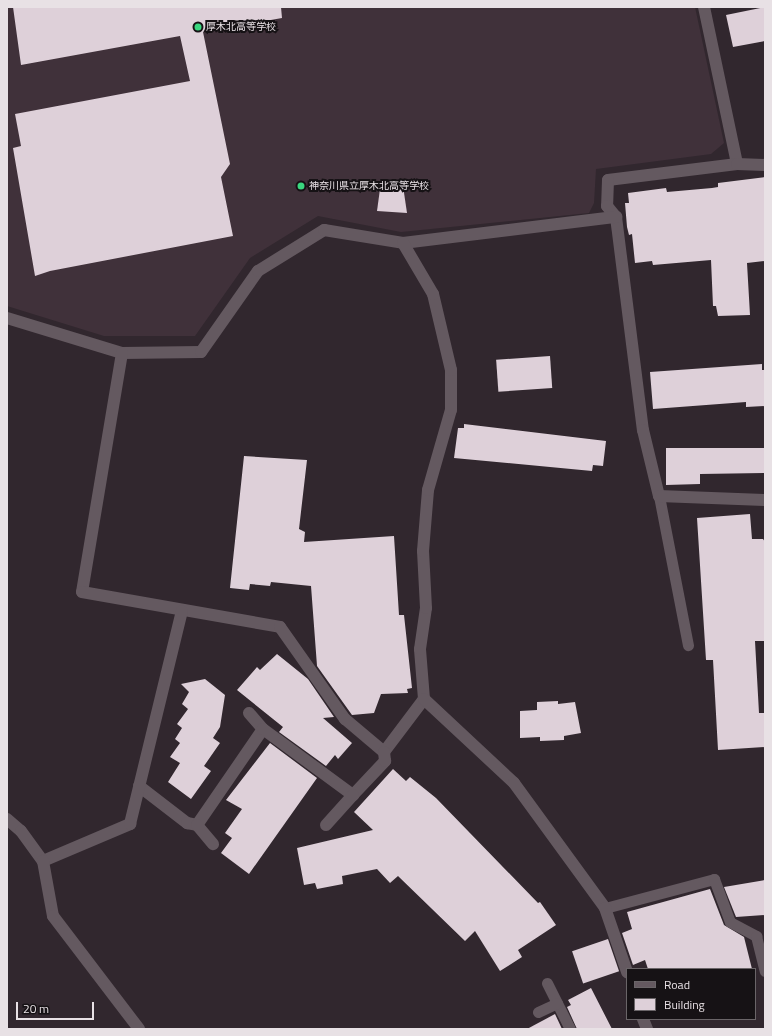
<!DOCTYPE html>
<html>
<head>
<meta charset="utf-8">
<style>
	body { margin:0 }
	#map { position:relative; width:772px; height:1036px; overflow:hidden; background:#31272e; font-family:"Titillium Web","Noto Sans JP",sans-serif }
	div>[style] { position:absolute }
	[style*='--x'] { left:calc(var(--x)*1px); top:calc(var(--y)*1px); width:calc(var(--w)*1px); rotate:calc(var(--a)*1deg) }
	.built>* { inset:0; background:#40313a }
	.building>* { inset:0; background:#ded0d9; transform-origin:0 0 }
	.service>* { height:11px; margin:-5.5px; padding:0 5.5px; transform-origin:5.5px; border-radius:5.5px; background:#645960 }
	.minor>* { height:12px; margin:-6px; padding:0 6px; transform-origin:6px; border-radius:6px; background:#645960 }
	.dots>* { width:11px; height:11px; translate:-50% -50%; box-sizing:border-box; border:2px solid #161215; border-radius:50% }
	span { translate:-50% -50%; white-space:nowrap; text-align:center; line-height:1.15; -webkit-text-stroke:4px #161215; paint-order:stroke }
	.poi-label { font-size:10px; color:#e8e1e5 }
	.left { translate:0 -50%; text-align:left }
	.frame { position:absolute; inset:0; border:8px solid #e8e1e5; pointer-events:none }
	.legend { position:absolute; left:626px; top:968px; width:130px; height:52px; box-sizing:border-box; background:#161215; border:1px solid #6a6568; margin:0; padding:5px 7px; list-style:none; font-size:12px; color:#e8e1e5 }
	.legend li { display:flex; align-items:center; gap:8px; height:20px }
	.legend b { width:20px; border:1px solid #6a6568 }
	.scale { position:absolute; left:16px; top:1002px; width:78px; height:18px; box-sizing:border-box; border:2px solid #e8e1e5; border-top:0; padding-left:5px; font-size:12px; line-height:14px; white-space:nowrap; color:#e8e1e5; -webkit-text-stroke:3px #161215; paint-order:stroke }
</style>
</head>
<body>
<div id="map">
	<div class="built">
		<div style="clip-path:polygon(7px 7px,695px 7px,724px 143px,711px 154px,596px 169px,594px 203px,589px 213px,401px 232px,318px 216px,250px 258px,195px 336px,104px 336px,7px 306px)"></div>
	</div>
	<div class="building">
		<div style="clip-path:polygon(13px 7px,281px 7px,282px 18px,203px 32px,230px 164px,221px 177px,233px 236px,50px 271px,35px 276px,13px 148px,21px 146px,15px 114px,190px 81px,180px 36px,21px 65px)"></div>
		<div style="clip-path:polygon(765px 7px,765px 41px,733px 47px,726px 15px)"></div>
		<div style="clip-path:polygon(765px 177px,765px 261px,747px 263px,750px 315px,718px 316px,716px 306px,713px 306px,711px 260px,653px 265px,652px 261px,635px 263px,632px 234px,629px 235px,627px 227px,625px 203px,629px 203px,628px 193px,666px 188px,667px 192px,712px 188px,718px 187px,718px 183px)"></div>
		<div style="clip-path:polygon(403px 186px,407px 213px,377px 211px,380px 189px)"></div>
		<div style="left:550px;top:356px;width:32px;height:54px;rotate:86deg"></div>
		<div style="clip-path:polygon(762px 364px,762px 370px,765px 370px,765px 406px,746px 407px,746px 402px,653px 409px,650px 372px)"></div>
		<div style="clip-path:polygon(464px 424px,606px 441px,603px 466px,593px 465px,592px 471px,454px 458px,458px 428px,464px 428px)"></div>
		<div style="clip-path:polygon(666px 448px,765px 448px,765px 473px,700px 474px,700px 484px,666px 485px)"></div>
		<div style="clip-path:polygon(244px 456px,307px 460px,299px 529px,305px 532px,304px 542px,394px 536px,399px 615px,404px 615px,412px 688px,407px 689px,408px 693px,381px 694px,374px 713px,352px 715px,317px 666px,311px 586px,271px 582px,270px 586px,250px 584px,249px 590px,230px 588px)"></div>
		<div style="clip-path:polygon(750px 514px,752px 539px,763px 539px,765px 542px,765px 641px,755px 641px,759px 713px,765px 713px,765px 747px,718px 750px,713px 660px,706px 660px,697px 518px)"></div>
		<div style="clip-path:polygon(277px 654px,308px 679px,334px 717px,323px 718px,352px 743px,338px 759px,335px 755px,326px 766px,279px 732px,283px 727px,237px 690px,257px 667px,260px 670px)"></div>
		<div style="clip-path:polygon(205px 679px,225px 695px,220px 727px,213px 738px,220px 743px,204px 766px,211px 771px,191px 799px,168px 782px,180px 763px,170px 757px,180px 743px,175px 739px,182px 728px,177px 724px,188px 709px,182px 704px,189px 692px,181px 684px)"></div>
		<div style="clip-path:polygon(558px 701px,558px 704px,575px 702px,581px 733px,564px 736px,564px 740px,540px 741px,540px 737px,520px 738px,520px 711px,537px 710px,537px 702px)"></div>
		<div style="clip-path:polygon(270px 743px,317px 778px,249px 874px,221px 853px,232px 838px,225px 833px,242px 809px,226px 800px)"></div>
		<div style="clip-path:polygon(393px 769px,406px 781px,410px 777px,436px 798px,538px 903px,540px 902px,556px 925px,518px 950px,522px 957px,500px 971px,475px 931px,465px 941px,398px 876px,390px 883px,377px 869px,342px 876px,343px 884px,317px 889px,315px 883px,304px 885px,297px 848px,373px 830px,354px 812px)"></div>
		<div style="clip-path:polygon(765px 880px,765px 915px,736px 917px,724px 887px)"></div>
		<div style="clip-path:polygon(710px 889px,724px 925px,744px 937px,752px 969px,648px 969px,645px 960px,633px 965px,622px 933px,632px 929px,627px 912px)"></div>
		<div style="left:608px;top:939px;width:34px;height:38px;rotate:71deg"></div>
		<div style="clip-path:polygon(591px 988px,612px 1029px,577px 1029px,567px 1007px,571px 1005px,568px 1000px)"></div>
		<div style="clip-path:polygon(555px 1014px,562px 1029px,527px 1029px)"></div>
	</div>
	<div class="service">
		<div style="--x:659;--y:496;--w:152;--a:79"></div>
		<div style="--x:605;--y:908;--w:113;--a:-14.9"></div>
		<div style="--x:714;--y:879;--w:46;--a:69.6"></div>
		<div style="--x:730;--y:922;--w:30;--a:28"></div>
		<div style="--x:756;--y:936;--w:36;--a:76"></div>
		<div style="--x:547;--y:983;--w:51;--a:63.4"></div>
		<div style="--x:538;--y:1012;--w:21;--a:-25"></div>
	</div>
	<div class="minor">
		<div style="--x:704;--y:7;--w:160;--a:78.1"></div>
		<div style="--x:737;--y:164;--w:130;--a:172.9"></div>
		<div style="--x:608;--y:180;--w:26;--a:92"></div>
		<div style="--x:607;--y:206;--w:14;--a:51"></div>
		<div style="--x:616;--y:217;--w:215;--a:82.8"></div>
		<div style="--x:643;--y:430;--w:68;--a:76.4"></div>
		<div style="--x:659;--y:496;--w:106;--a:2.2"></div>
		<div style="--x:737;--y:164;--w:28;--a:2"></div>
		<div style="--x:7;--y:318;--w:120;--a:16.9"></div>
		<div style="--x:122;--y:353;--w:79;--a:-0.7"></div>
		<div style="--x:201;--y:352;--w:99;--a:-54.9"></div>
		<div style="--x:258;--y:271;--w:78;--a:-31.8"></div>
		<div style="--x:324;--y:230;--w:80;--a:9.3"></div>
		<div style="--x:403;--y:243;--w:215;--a:-7"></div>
		<div style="--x:122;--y:353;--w:242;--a:99.5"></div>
		<div style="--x:82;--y:592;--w:201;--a:10"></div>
		<div style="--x:280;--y:627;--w:113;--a:54.8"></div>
		<div style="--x:345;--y:719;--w:51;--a:40.2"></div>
		<div style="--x:384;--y:752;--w:66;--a:-53"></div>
		<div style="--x:424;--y:699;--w:50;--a:-94.6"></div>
		<div style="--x:420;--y:649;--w:41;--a:-81.7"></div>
		<div style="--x:426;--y:608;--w:57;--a:-93"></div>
		<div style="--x:423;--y:551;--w:61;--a:-85.3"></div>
		<div style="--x:428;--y:490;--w:83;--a:-74"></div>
		<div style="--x:451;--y:410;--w:40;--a:-90"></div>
		<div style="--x:451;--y:370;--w:78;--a:-103.3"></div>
		<div style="--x:433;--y:294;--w:59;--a:-120.5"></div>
		<div style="--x:424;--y:699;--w:123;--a:43"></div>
		<div style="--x:514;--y:783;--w:155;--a:53.9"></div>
		<div style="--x:605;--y:908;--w:68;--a:71"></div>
		<div style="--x:249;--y:713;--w:21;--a:49"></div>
		<div style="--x:139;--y:786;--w:61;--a:37.6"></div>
		<div style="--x:187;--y:823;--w:10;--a:11"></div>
		<div style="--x:197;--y:825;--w:116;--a:-55.5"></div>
		<div style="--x:263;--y:729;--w:112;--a:36.3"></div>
		<div style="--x:353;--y:795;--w:47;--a:-46.7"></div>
		<div style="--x:385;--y:761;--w:9;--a:-96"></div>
		<div style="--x:7;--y:819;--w:18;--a:41"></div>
		<div style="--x:21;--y:831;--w:37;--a:54"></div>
		<div style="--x:43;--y:861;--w:95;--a:-23"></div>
		<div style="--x:130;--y:824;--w:219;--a:-76.3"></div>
		<div style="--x:197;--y:825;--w:25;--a:50"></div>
		<div style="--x:326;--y:825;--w:40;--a:-48"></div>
		<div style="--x:43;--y:861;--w:56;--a:79.7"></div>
		<div style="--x:53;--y:916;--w:142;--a:52.7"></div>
		<div style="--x:643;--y:1019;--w:11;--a:68"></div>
	</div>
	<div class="dots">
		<div style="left:198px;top:27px;background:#3ad77f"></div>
		<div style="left:301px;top:186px;background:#3ad77f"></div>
	</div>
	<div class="poi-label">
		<span class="left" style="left:206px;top:27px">厚木北高等学校</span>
		<span class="left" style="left:309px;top:186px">神奈川県立厚木北高等学校</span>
	</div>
	<div class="frame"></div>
	<ul class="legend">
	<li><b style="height:5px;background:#645960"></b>Road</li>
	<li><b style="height:11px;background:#ded0d9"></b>Building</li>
	</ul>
	<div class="scale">20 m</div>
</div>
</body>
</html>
